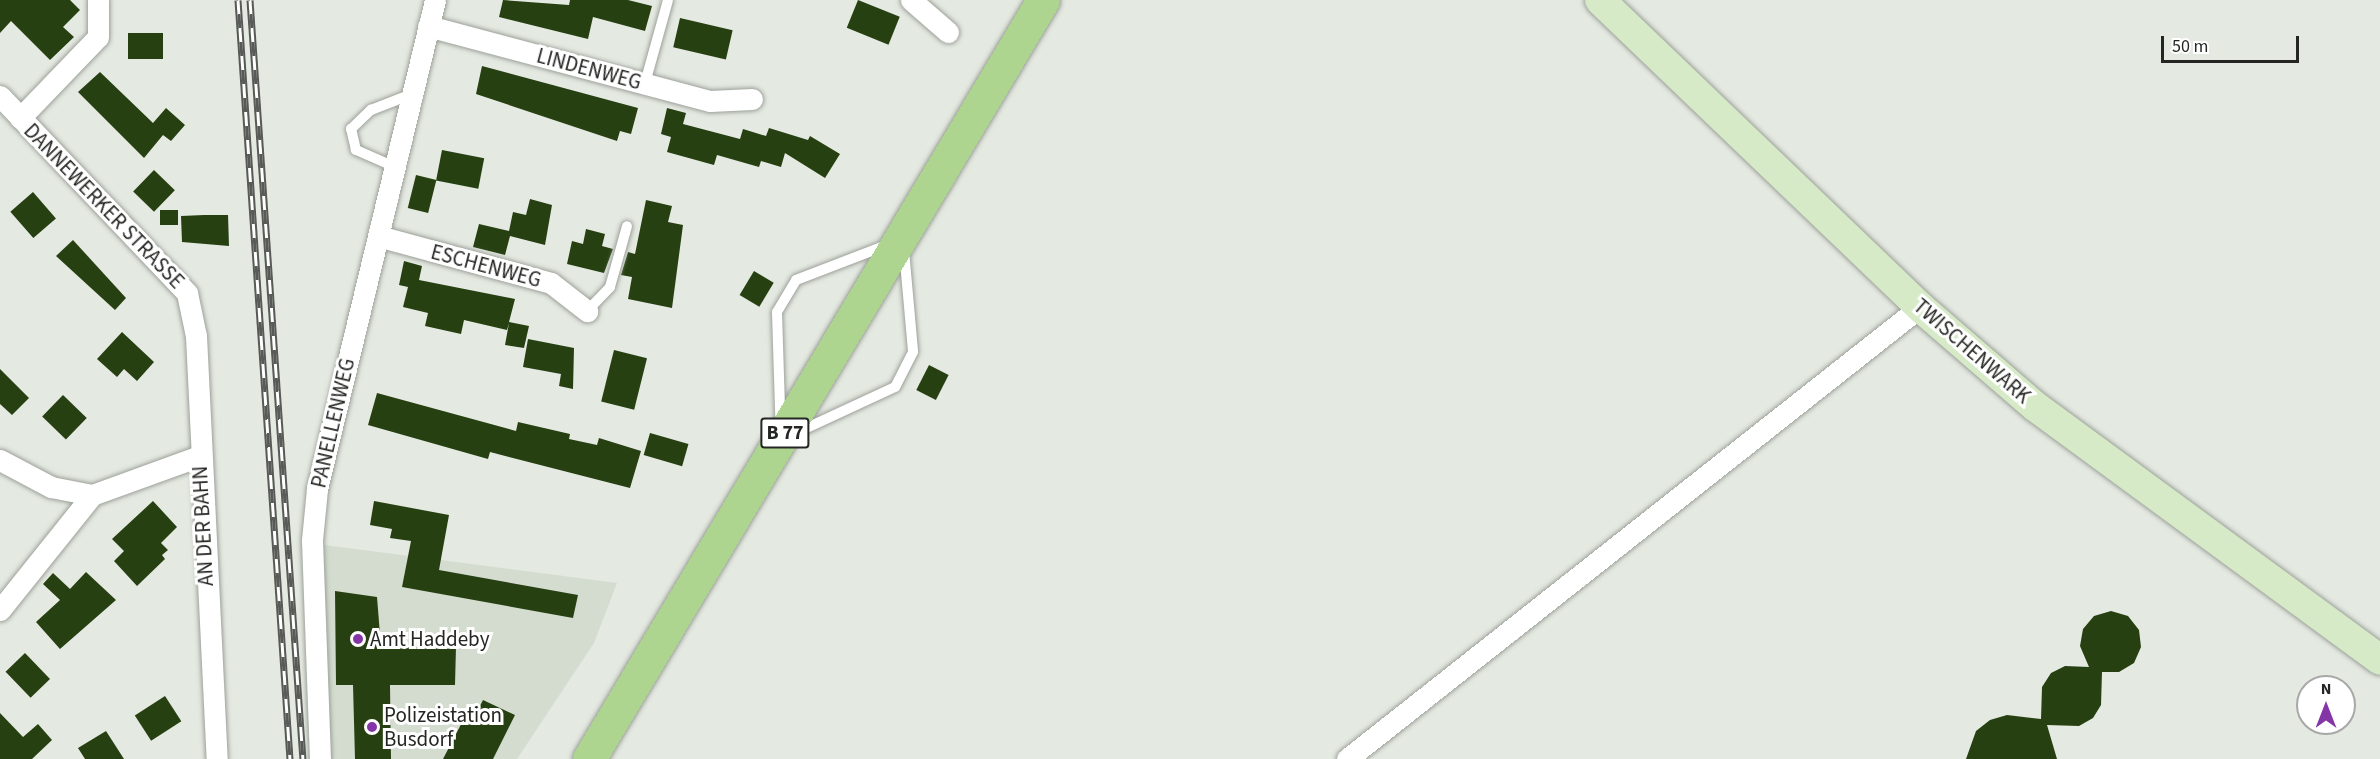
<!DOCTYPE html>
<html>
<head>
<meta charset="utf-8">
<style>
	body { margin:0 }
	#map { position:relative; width:2380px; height:759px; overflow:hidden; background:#e4e9e1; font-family:"Source Sans 3",sans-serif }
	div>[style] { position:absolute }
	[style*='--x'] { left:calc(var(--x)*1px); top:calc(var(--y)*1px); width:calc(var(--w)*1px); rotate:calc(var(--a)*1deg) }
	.built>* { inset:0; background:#d4dccf }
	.building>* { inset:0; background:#264012; transform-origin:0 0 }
	.roads { filter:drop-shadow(0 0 2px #9ca19a) drop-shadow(0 0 2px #9ca19a) }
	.lane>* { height:10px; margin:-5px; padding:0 5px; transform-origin:5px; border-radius:5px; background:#fff }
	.street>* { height:21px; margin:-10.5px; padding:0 10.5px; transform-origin:10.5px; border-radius:10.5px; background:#fff }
	.secondary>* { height:30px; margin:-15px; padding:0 15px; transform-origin:15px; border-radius:15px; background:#d6eac7 }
	.primary>* { height:33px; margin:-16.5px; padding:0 16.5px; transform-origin:16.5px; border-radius:16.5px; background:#aed58f }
	.rail>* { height:7px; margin-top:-3.5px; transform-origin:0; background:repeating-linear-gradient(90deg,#fff 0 14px,#575a56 0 28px); box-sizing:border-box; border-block:2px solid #575a56 }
	.dots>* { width:16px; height:16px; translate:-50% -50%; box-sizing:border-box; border:3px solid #fff; border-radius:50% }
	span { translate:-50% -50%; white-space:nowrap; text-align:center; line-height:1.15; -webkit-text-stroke:6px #fff; paint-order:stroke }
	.shield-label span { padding:2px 4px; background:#fff; border:2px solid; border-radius:4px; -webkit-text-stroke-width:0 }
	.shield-label { font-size:20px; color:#242623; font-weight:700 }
	.street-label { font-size:21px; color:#242623 }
	.poi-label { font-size:21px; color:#242623 }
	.left { translate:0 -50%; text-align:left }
	.north { position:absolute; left:2296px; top:675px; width:60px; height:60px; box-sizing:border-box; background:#fff; border:2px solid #a7a8a7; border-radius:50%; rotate:0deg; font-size:16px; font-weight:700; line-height:24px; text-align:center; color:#242623 }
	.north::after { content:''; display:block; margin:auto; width:21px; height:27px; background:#8436a7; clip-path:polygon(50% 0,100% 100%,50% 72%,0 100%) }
	.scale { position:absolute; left:2161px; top:36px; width:138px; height:27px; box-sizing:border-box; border:3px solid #242623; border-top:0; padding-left:8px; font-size:18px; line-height:21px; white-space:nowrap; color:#242623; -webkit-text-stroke:4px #fff; paint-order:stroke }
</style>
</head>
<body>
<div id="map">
	<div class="built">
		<div style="clip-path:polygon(324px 545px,617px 583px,594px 643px,517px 759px,329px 759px)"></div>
	</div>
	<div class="building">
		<div style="clip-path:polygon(0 0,70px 0,80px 10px,63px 27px,74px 37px,50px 60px,11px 21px,0 33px)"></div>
		<div style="clip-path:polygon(503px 0,569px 5px,570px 0,628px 0,652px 6px,645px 31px,593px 17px,588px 39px,499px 17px)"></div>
		<div style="left:858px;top:0;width:45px;height:30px;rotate:22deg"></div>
		<div style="left:680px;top:18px;width:54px;height:30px;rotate:13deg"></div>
		<div style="left:128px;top:33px;width:35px;height:26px"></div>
		<div style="clip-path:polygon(482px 66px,638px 108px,631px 134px,620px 131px,617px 141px,476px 94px)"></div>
		<div style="clip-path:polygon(100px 72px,153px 123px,166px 108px,185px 125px,171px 141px,163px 135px,144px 158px,78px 92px)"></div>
		<div style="clip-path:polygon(667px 108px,686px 113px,683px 124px,740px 139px,743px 129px,766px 136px,769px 128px,808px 140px,810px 136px,840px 154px,825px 178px,785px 153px,781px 167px,761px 161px,759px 167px,717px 155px,714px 165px,667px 152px,671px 137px,661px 134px)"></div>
		<div style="left:442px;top:150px;width:43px;height:31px;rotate:11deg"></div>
		<div style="left:154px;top:170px;width:29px;height:30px;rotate:44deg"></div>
		<div style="left:416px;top:175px;width:21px;height:34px;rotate:14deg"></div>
		<div style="left:33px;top:192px;width:35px;height:30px;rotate:49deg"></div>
		<div style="clip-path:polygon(530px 199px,552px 205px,545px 245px,510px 236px,505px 255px,473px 247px,479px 224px,509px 231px,513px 212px,526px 215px)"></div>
		<div style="clip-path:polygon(646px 200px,672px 206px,668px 222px,683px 225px,672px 308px,628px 299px,632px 277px,621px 275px,628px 252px,635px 254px)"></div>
		<div style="left:160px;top:210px;width:18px;height:15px"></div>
		<div style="clip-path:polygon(204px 215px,228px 215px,229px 246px,182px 242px,181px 216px)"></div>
		<div style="clip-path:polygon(586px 229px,605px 234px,602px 246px,613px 249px,604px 273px,567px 264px,572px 241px,583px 244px)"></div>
		<div style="clip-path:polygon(73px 240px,126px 298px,115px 310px,56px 256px)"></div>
		<div style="clip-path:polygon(404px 261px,422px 266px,419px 280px,515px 299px,509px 322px,529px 326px,524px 348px,505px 345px,509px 323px,507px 330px,464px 320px,461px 334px,425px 326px,428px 313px,403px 307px,408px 287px,399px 285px)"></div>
		<div style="left:754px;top:271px;width:23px;height:28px;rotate:31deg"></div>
		<div style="clip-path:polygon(122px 332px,154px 362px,137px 381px,124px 369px,117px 377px,97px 359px)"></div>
		<div style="clip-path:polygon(528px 339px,574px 348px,573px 389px,559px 386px,561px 374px,523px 367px)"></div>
		<div style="left:614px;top:350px;width:34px;height:53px;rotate:14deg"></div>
		<div style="left:929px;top:365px;width:22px;height:28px;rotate:27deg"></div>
		<div style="clip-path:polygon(0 369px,29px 398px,12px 415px,0 404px)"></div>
		<div style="clip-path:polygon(377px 393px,516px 431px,518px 422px,570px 434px,569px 439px,597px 445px,599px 438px,641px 451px,630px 488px,490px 452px,488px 459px,368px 425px)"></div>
		<div style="left:63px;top:395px;width:33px;height:30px;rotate:44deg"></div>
		<div style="left:650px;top:433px;width:40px;height:23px;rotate:16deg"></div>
		<div style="clip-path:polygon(153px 501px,177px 527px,161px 543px,168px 550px,162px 555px,165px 559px,137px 586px,114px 561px,124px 551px,112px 539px)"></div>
		<div style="clip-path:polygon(374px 501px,449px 515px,439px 570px,578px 595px,573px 618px,402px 587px,411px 541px,390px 538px,392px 529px,370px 525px)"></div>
		<div style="clip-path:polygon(86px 572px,116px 600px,60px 649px,36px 622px,60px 600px,43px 584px,53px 573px,70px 589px)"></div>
		<div style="clip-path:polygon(335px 591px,377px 597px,381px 647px,456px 647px,455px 685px,390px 685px,391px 759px,355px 759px,353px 685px,336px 685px)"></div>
		<div style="clip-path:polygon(2111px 611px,2128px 616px,2139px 630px,2141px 647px,2134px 663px,2119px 672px,2102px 672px,2101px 705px,2093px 718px,2079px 726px,2047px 725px,2057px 759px,1966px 759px,1976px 731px,1990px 720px,2007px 715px,2041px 719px,2042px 687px,2051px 673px,2065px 666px,2089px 667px,2080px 646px,2083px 629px,2094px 616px)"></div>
		<div style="left:25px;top:653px;width:36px;height:27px;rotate:46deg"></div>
		<div style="left:165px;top:696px;width:30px;height:36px;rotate:57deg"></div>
		<div style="clip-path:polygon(483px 700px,515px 715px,493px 759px,443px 759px,471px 705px,479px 708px)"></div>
		<div style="clip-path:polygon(0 713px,23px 737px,38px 724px,52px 740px,32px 759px,0 759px)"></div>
		<div style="clip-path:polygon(106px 731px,124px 759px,85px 759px,78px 748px)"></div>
	</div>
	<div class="roads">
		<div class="lane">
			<div style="--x:645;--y:83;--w:86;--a:-74.5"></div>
			<div style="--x:395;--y:167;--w:43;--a:-156.4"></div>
			<div style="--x:356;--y:150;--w:22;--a:-103"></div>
			<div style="--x:351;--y:129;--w:28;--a:-44"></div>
			<div style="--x:371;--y:110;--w:44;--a:-21.3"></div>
			<div style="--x:903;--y:239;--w:113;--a:84.9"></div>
			<div style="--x:913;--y:352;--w:39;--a:117"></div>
			<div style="--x:895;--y:387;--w:126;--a:155.1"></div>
			<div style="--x:781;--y:440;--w:128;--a:-91.8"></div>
			<div style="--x:777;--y:312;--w:37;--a:-59"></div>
			<div style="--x:796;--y:280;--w:115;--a:-21"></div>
			<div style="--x:587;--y:311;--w:33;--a:-46"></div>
			<div style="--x:610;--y:287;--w:63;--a:-74.4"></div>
		</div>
		<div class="street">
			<div style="--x:911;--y:0;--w:49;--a:40.9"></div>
			<div style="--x:428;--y:26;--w:292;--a:14.9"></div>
			<div style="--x:710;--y:101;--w:42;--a:-2.7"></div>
			<div style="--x:0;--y:96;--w:272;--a:46.5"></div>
			<div style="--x:187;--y:293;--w:44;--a:78.2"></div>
			<div style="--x:196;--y:336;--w:424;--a:87.2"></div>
			<div style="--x:20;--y:118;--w:112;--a:-46.1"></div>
			<div style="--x:98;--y:37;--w:37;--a:-90"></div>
			<div style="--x:378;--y:236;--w:179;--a:15.2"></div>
			<div style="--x:551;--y:283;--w:46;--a:37.9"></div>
			<div style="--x:0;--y:460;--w:58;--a:27.9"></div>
			<div style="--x:51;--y:487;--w:42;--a:11"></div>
			<div style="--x:92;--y:495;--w:114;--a:-20"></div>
			<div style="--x:0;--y:610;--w:147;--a:-51.3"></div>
			<div style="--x:320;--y:759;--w:219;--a:-92.1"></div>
			<div style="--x:312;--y:540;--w:51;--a:-84.4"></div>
			<div style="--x:317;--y:489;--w:503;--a:-76.43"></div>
			<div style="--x:1347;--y:759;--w:730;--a:-38.27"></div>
		</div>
		<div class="secondary">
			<div style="--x:1600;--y:0;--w:443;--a:43.8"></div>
			<div style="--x:1920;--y:307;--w:153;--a:40.8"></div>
			<div style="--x:2036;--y:407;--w:427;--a:36.3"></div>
		</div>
		<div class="primary">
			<div style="--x:589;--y:759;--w:884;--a:-59.11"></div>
		</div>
	</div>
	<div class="rail">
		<div style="--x:238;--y:0;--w:761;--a:86.08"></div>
		<div style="--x:250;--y:0;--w:761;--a:86.01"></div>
	</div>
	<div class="dots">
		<div style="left:358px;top:639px;background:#8436a7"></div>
		<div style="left:372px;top:727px;background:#8436a7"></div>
	</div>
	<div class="shield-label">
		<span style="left:785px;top:433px">B 77</span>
	</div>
	<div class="street-label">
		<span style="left:589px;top:69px;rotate:15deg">LINDENWEG</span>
		<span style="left:104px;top:206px;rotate:46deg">DANNEWERKER STRASSE</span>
		<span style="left:486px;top:266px;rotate:15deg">ESCHENWEG</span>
		<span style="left:1972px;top:351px;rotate:41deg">TWISCHENWARK</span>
		<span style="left:333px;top:423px;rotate:-77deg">PANELLENWEG</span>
		<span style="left:203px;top:526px;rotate:-93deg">AN DER BAHN</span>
	</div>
	<div class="poi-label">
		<span class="left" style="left:370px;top:639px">Amt Haddeby</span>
		<span class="left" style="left:384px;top:727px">Polizeistation<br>Busdorf</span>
	</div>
	<div class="north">N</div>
	<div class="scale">50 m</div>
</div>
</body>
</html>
